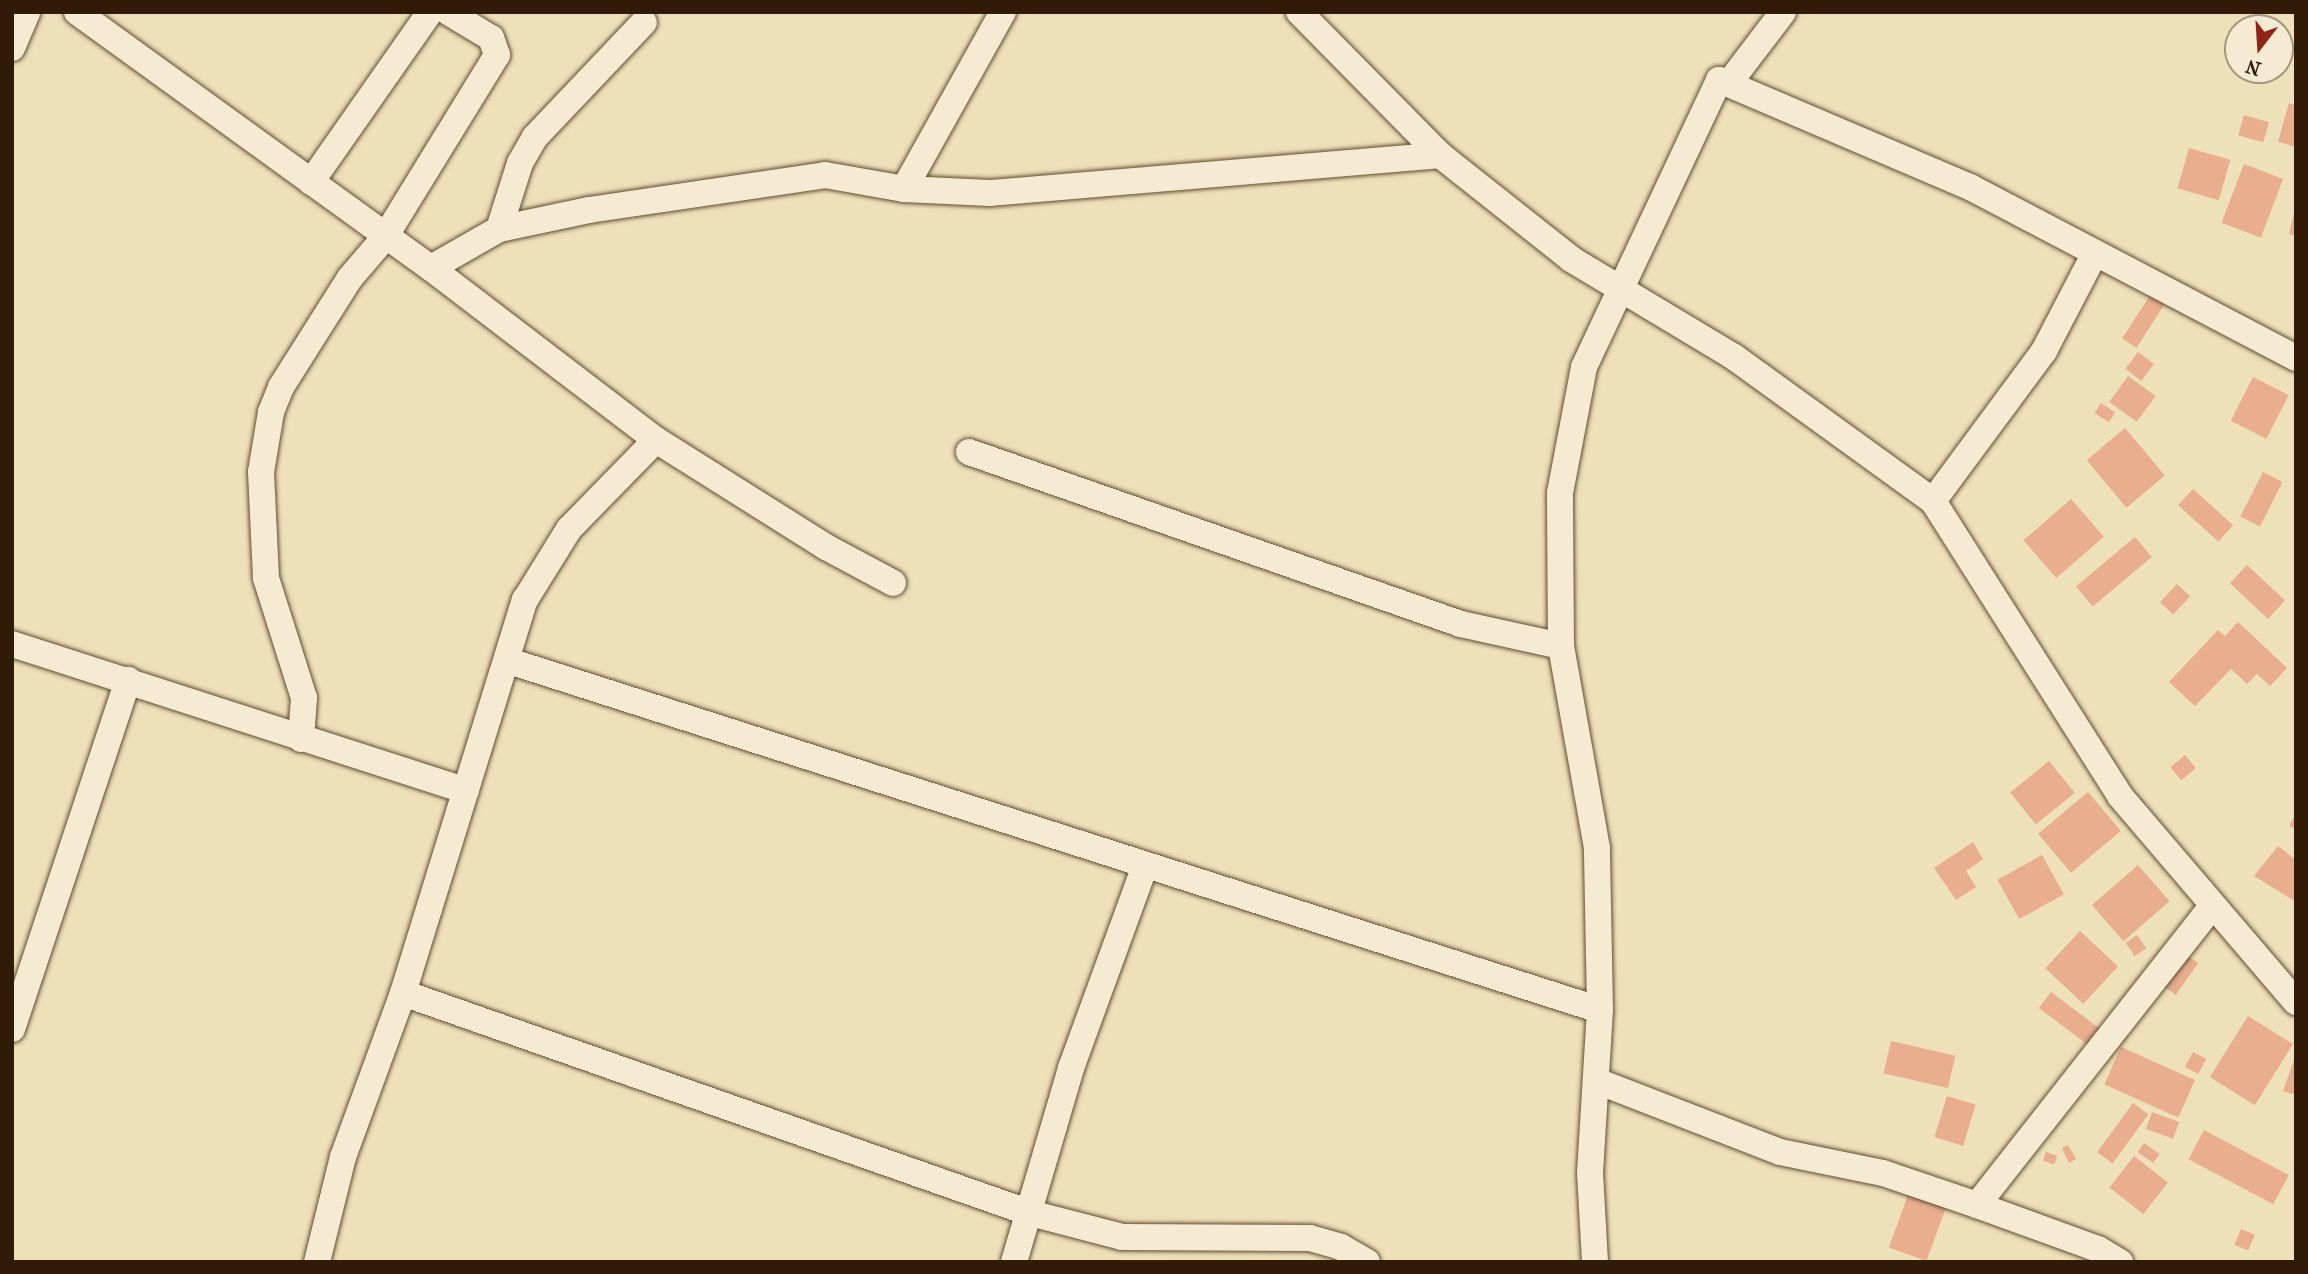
<!DOCTYPE html>
<html>
<head>
<meta charset="utf-8">
<style>
	body { margin:0 }
	#map { position:relative; width:2308px; height:1274px; overflow:hidden; background:#eee0b9; font-family:"IM FELL French Canon",serif }
	div>[style] { position:absolute }
	[style*='--x'] { left:calc(var(--x)*1px); top:calc(var(--y)*1px); width:calc(var(--w)*1px); rotate:calc(var(--a)*1deg) }
	.building>* { inset:0; background:#e8ae8e; transform-origin:0 0 }
	.roads { filter:drop-shadow(0 0 2px #604c33) drop-shadow(0 0 2px #604c33) }
	.street>* { height:26px; margin:-13px; padding:0 13px; transform-origin:13px; border-radius:13px; background:#f4ebd2 }
	span { translate:-50% -50%; white-space:nowrap; text-align:center; line-height:1.15; -webkit-text-stroke:5px #f4ebd2; paint-order:stroke }
	.frame { position:absolute; inset:0; border:14px solid #311b06; pointer-events:none }
	.north { position:absolute; left:2224px; top:14px; width:70px; height:70px; box-sizing:border-box; background:#f4ebd2; border:2px solid #a69880; border-radius:50%; rotate:197deg; font-size:19px; font-weight:700; line-height:28px; text-align:center; color:#311b06 }
	.north::after { content:''; display:block; margin:auto; width:24px; height:32px; background:#8f2418; clip-path:polygon(50% 0,100% 100%,50% 72%,0 100%) }
</style>
</head>
<body>
<div id="map">
	<div class="building">
		<div style="clip-path:polygon(2289px 103px,2296px 105px,2296px 147px,2278px 142px)"></div>
		<div style="left:2244px;top:115px;width:26px;height:21px;rotate:16deg"></div>
		<div style="left:2189px;top:148px;width:43px;height:42px;rotate:16deg"></div>
		<div style="left:2244px;top:164px;width:42px;height:63px;rotate:21deg"></div>
		<div style="clip-path:polygon(2295px 209px,2296px 209px,2296px 236px,2289px 234px)"></div>
		<div style="left:2151px;top:294px;width:17px;height:53px;rotate:33deg"></div>
		<div style="left:2138px;top:352px;width:20px;height:21px;rotate:37deg"></div>
		<div style="left:2128px;top:376px;width:34px;height:32px;rotate:36deg"></div>
		<div style="left:2253px;top:377px;width:40px;height:49px;rotate:27deg"></div>
		<div style="left:2101px;top:403px;width:17px;height:12px;rotate:33deg"></div>
		<div style="left:2125px;top:428px;width:62px;height:50px;rotate:50deg"></div>
		<div style="left:2263px;top:472px;width:22px;height:50px;rotate:27deg"></div>
		<div style="left:2193px;top:489px;width:54px;height:22px;rotate:42deg"></div>
		<div style="left:2071px;top:499px;width:50px;height:63px;rotate:49deg"></div>
		<div style="left:2135px;top:537px;width:26px;height:77px;rotate:50deg"></div>
		<div style="left:2247px;top:565px;width:52px;height:25px;rotate:43deg"></div>
		<div style="left:2177px;top:584px;width:18px;height:25px;rotate:43deg"></div>
		<div style="clip-path:polygon(2238px 622px,2287px 668px,2270px 686px,2257px 674px,2247px 684px,2231px 669px,2195px 706px,2169px 682px,2218px 630px,2225px 636px)"></div>
		<div style="left:2185px;top:755px;width:17px;height:19px;rotate:50deg"></div>
		<div style="left:2049px;top:761px;width:41px;height:50px;rotate:51deg"></div>
		<div style="left:2088px;top:792px;width:51px;height:65px;rotate:50deg"></div>
		<div style="clip-path:polygon(2296px 813px,2296px 829px,2289px 826px)"></div>
		<div style="clip-path:polygon(1973px 842px,1983px 859px,1966px 871px,1976px 887px,1956px 900px,1934px 868px)"></div>
		<div style="clip-path:polygon(2278px 846px,2296px 860px,2296px 902px,2254px 876px)"></div>
		<div style="left:2042px;top:855px;width:45px;height:51px;rotate:61deg"></div>
		<div style="left:2138px;top:865px;width:48px;height:61px;rotate:49deg"></div>
		<div style="left:2080px;top:931px;width:52px;height:51px;rotate:43deg"></div>
		<div style="left:2137px;top:935px;width:16px;height:14px;rotate:55deg"></div>
		<div style="left:2181px;top:951px;width:21px;height:39px;rotate:35deg"></div>
		<div style="left:2051px;top:992px;width:60px;height:20px;rotate:37deg"></div>
		<div style="left:2248px;top:1016px;width:53px;height:72px;rotate:32deg"></div>
		<div style="left:1891px;top:1041px;width:66px;height:33px;rotate:13deg"></div>
		<div style="left:2121px;top:1047px;width:81px;height:41px;rotate:24deg"></div>
		<div style="left:2193px;top:1052px;width:15px;height:17px;rotate:28deg"></div>
		<div style="clip-path:polygon(2296px 1054px,2296px 1095px,2283px 1091px)"></div>
		<div style="left:1947px;top:1096px;width:30px;height:43px;rotate:17deg"></div>
		<div style="left:2133px;top:1103px;width:19px;height:61px;rotate:36deg"></div>
		<div style="left:2152px;top:1112px;width:29px;height:18px;rotate:20deg"></div>
		<div style="left:2204px;top:1130px;width:96px;height:33px;rotate:28deg"></div>
		<div style="left:2144px;top:1143px;width:19px;height:11px;rotate:35deg"></div>
		<div style="clip-path:polygon(2068px 1145px,2076px 1159px,2069px 1163px,2062px 1148px)"></div>
		<div style="left:2046px;top:1152px;width:12px;height:9px;rotate:20deg"></div>
		<div style="left:2134px;top:1156px;width:43px;height:40px;rotate:38deg"></div>
		<div style="left:1909px;top:1192px;width:40px;height:59px;rotate:20deg"></div>
		<div style="left:2241px;top:1229px;width:15px;height:17px;rotate:23deg"></div>
	</div>
	<div class="roads">
		<div class="street">
			<div style="--x:77;--y:12;--w:437;--a:35.9"></div>
			<div style="--x:431;--y:268;--w:283;--a:37.4"></div>
			<div style="--x:656;--y:440;--w:201;--a:32.2"></div>
			<div style="--x:826;--y:547;--w:76;--a:28.2"></div>
			<div style="--x:1299;--y:12;--w:201;--a:45.4"></div>
			<div style="--x:1440;--y:155;--w:167;--a:38.4"></div>
			<div style="--x:1571;--y:259;--w:190;--a:31"></div>
			<div style="--x:1734;--y:357;--w:246;--a:35.9"></div>
			<div style="--x:1933;--y:501;--w:349;--a:57.6"></div>
			<div style="--x:2120;--y:796;--w:271;--a:49.5"></div>
			<div style="--x:12;--y:48;--w:39;--a:-67"></div>
			<div style="--x:1719;--y:80;--w:273;--a:23.1"></div>
			<div style="--x:1970;--y:187;--w:368;--a:27.7"></div>
			<div style="--x:311;--y:182;--w:208;--a:-55"></div>
			<div style="--x:904;--y:189;--w:203;--a:-60.8"></div>
			<div style="--x:499;--y:229;--w:69;--a:-72.3"></div>
			<div style="--x:520;--y:163;--w:30;--a:-60"></div>
			<div style="--x:535;--y:137;--w:158;--a:-46.5"></div>
			<div style="--x:431;--y:268;--w:78;--a:-29.8"></div>
			<div style="--x:499;--y:229;--w:92;--a:-11.9"></div>
			<div style="--x:589;--y:210;--w:239;--a:-8.4"></div>
			<div style="--x:825;--y:175;--w:80;--a:10"></div>
			<div style="--x:904;--y:189;--w:86;--a:2.7"></div>
			<div style="--x:990;--y:193;--w:452;--a:-4.8"></div>
			<div style="--x:969;--y:452;--w:521;--a:19.27"></div>
			<div style="--x:1461;--y:624;--w:102;--a:12.4"></div>
			<div style="--x:1933;--y:501;--w:187;--a:-53.5"></div>
			<div style="--x:2044;--y:351;--w:110;--a:-62.5"></div>
			<div style="--x:12;--y:644;--w:477;--a:17.9"></div>
			<div style="--x:509;--y:661;--w:1145;--a:17.74"></div>
			<div style="--x:301;--y:739;--w:41;--a:-85.8"></div>
			<div style="--x:304;--y:698;--w:126;--a:-107.6"></div>
			<div style="--x:266;--y:578;--w:106;--a:-92.7"></div>
			<div style="--x:261;--y:472;--w:61;--a:-80.5"></div>
			<div style="--x:271;--y:412;--w:27;--a:-68"></div>
			<div style="--x:281;--y:387;--w:129;--a:-57.7"></div>
			<div style="--x:350;--y:278;--w:54;--a:-49.5"></div>
			<div style="--x:385;--y:237;--w:214;--a:-58.4"></div>
			<div style="--x:497;--y:55;--w:18;--a:-109"></div>
			<div style="--x:491;--y:38;--w:50;--a:-148.8"></div>
			<div style="--x:403;--y:993;--w:664;--a:19.33"></div>
			<div style="--x:1030;--y:1213;--w:95;--a:14.6"></div>
			<div style="--x:1122;--y:1237;--w:188;--a:0.3"></div>
			<div style="--x:1310;--y:1238;--w:32;--a:16"></div>
			<div style="--x:1341;--y:1247;--w:30;--a:30"></div>
			<div style="--x:12;--y:1029;--w:368;--a:-71.6"></div>
			<div style="--x:1597;--y:1081;--w:196;--a:21.2"></div>
			<div style="--x:1780;--y:1152;--w:105;--a:11.5"></div>
			<div style="--x:1883;--y:1173;--w:99;--a:18.8"></div>
			<div style="--x:1977;--y:1205;--w:129;--a:20"></div>
			<div style="--x:2098;--y:1249;--w:26;--a:31"></div>
			<div style="--x:1977;--y:1205;--w:380;--a:-51.8"></div>
			<div style="--x:317;--y:1262;--w:108;--a:-76.1"></div>
			<div style="--x:343;--y:1157;--w:175;--a:-69.9"></div>
			<div style="--x:403;--y:993;--w:412;--a:-72.8"></div>
			<div style="--x:525;--y:600;--w:84;--a:-58.2"></div>
			<div style="--x:569;--y:529;--w:124;--a:-45.7"></div>
			<div style="--x:1014;--y:1262;--w:202;--a:-73.6"></div>
			<div style="--x:1071;--y:1068;--w:215;--a:-69.9"></div>
			<div style="--x:1595;--y:1262;--w:89;--a:-93.2"></div>
			<div style="--x:1590;--y:1173;--w:163;--a:-86.5"></div>
			<div style="--x:1600;--y:1010;--w:162;--a:-91.1"></div>
			<div style="--x:1597;--y:848;--w:205;--a:-100.1"></div>
			<div style="--x:1561;--y:646;--w:153;--a:-90.4"></div>
			<div style="--x:1560;--y:493;--w:128;--a:-79.2"></div>
			<div style="--x:1584;--y:367;--w:317;--a:-64.8"></div>
			<div style="--x:1719;--y:80;--w:10;--a:17"></div>
			<div style="--x:1729;--y:83;--w:89;--a:-52.7"></div>
		</div>
	</div>
	<div class="frame"></div>
	<div class="north">N</div>
</div>
</body>
</html>
